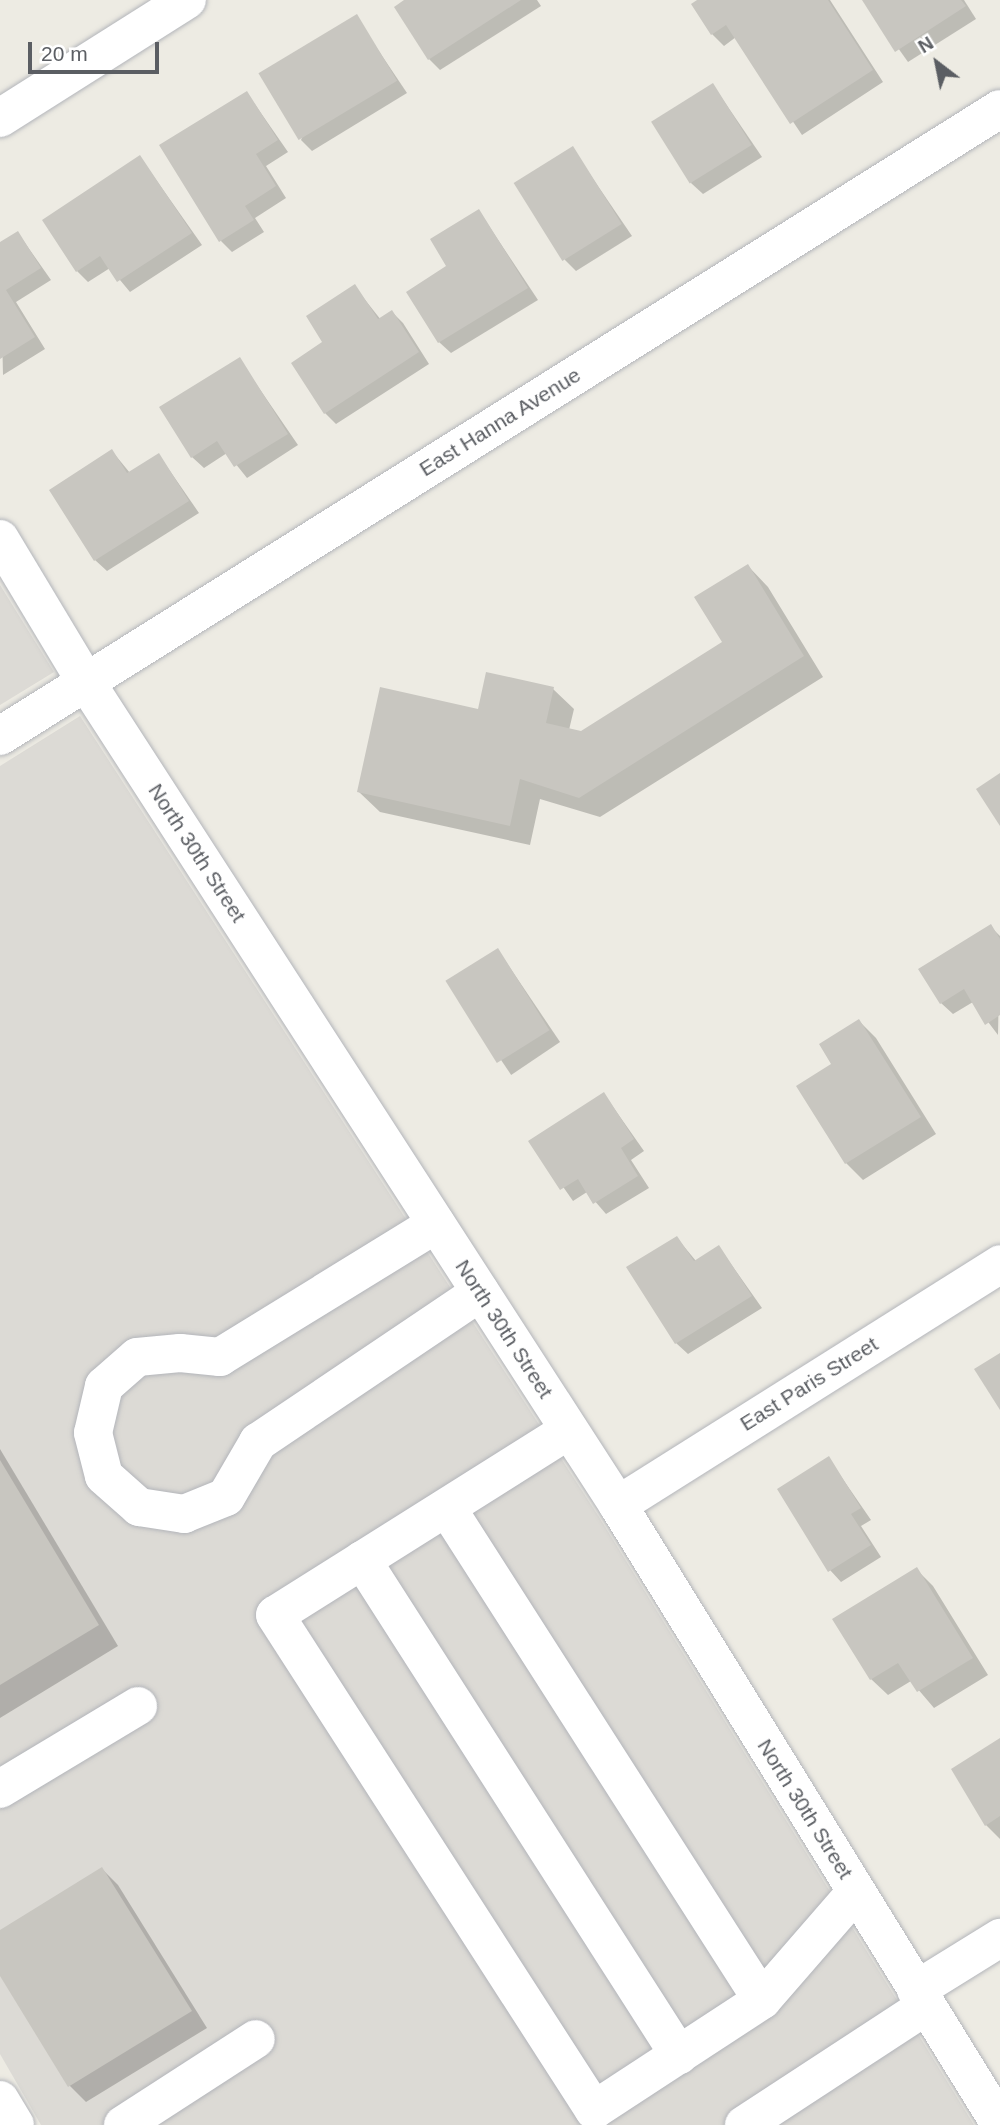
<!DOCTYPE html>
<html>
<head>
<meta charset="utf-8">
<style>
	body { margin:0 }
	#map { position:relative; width:1000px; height:2125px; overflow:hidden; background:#edebe3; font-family:Arial,sans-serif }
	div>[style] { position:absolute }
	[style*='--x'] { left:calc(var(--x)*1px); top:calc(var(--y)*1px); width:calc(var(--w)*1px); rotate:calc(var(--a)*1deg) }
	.industrial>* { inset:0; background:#dcdad5 }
	.shadow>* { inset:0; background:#0003; transform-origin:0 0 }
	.building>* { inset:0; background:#c8c6c0; transform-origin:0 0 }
	.roads { filter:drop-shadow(0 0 2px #b3b5ba) drop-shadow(0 0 2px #b3b5ba) }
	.minor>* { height:38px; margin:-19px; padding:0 19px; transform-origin:19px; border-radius:19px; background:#fff }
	span { translate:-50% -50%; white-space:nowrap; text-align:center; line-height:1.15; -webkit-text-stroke:5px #fff; paint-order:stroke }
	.street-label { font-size:21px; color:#5b5e63 }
	.north { position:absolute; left:902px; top:28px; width:70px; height:70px; -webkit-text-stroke:5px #fff; paint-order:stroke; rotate:328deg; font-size:19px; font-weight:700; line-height:28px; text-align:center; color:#5b5e63 }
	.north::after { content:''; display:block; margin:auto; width:24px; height:32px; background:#5b5e63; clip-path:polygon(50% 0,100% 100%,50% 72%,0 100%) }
	.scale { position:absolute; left:28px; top:42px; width:131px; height:32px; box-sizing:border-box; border:4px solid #5b5e63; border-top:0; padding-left:9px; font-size:21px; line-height:24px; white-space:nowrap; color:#5b5e63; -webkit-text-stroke:5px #fff; paint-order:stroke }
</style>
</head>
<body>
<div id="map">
	<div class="industrial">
		<div style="clip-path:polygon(0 585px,54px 672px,0 705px)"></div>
		<div style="clip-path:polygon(80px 716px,599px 1517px,974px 2125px,41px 2125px,0 2054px,0 766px)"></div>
	</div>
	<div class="shadow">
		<div style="clip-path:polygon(407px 0,537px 0,541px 6px,440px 70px,429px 59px)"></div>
		<div style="clip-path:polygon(700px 0,830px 0,883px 82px,802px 135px,736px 37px,724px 46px,712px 34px,693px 5px)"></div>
		<div style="clip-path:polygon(864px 0,964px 0,976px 19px,908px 62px)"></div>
		<div style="clip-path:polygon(356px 17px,407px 93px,312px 151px,301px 140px)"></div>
		<div style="clip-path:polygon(713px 85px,762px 157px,703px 194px,691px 183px)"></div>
		<div style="clip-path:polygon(247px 93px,288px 152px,266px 166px,286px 198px,255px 218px,264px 232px,232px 252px,221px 241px)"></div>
		<div style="clip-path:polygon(572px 148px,632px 236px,576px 271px,565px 260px)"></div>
		<div style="clip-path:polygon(140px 157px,202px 245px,130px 292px,110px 268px,88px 282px,77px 271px)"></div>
		<div style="clip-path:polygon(479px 211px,538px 300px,451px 353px,439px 342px,449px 267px)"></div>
		<div style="clip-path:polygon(18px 233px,51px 280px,16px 302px,45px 349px,3px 375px,0 244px)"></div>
		<div style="clip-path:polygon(355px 287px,381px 320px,392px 312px,403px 323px,429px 364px,336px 424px,325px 413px,325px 342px)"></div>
		<div style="clip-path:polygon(239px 359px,298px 445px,247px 478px,227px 453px,204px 468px,192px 457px)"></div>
		<div style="clip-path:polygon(112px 451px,130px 473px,159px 455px,199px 513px,107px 571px,95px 560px)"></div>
		<div style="clip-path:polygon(748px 566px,768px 587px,823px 677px,600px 817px,540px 799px,530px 845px,380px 812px,359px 792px,479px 711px,553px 689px,574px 709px,569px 730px,581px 733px,725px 643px)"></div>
		<div style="clip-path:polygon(990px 926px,1000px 936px,998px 1035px,973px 1002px,953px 1014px,941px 1003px)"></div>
		<div style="left:498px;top:950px;width:111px;height:59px;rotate:56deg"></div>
		<div style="clip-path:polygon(859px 1021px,876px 1038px,936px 1134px,863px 1180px,846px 1163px,798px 1086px,834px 1065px)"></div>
		<div style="clip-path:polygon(604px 1094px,644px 1151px,631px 1160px,649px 1188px,606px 1214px,587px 1192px,573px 1201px,531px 1141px)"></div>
		<div style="clip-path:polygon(677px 1238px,696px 1261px,719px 1247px,762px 1308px,688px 1354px,676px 1343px)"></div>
		<div style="clip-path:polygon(0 1449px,118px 1646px,0 1718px)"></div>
		<div style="clip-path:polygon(829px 1459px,871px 1520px,861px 1526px,881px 1557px,841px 1582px,830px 1570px)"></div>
		<div style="clip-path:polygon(916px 1569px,933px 1586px,988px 1675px,934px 1708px,911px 1681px,888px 1695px,871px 1679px)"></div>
		<div style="clip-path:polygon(1000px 1740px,1000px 1839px,986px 1825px)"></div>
		<div style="clip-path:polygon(102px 1869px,118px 1885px,207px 2028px,86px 2102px,70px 2086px,0 1973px,0 1932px)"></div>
	</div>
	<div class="building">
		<div style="clip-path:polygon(404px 0,521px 0,428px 60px,394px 7px)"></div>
		<div style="clip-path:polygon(697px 0,828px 0,873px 70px,790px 124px,726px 25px,711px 35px,691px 4px)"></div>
		<div style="clip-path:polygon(862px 0,961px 0,966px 6px,895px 52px)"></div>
		<div style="left:357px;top:14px;width:78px;height:115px;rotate:59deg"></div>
		<div style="left:713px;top:83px;width:73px;height:73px;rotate:58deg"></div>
		<div style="clip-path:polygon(247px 91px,278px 140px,256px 154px,276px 186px,245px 206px,254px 220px,219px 242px,159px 145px)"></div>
		<div style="left:573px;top:146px;width:92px;height:70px;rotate:58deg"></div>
		<div style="clip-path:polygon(140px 155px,192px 233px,117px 282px,100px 256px,76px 272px,42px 220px)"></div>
		<div style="clip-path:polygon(479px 209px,528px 288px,438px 343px,406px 292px,446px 266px,430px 239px)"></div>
		<div style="clip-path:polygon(18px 231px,41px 268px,6px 290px,35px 337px,0 359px,0 242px)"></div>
		<div style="clip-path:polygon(355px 284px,378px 319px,392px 310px,419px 352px,324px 414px,291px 363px,322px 342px,306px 316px)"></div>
		<div style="clip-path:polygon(240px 357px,288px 434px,234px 467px,217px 441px,191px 458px,159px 407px)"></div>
		<div style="clip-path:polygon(112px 449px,127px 473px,159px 453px,189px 501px,94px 561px,49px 490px)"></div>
		<div style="clip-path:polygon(748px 564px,804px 656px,579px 798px,520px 779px,510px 826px,357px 792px,380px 687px,478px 709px,486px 672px,554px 687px,546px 723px,581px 731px,722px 642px,694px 597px)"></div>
		<div style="clip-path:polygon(1000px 773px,1000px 826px,976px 789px)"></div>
		<div style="clip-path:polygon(991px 924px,1000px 939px,1000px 1015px,985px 1025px,964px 989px,940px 1004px,918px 969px)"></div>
		<div style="left:498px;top:948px;width:97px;height:62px;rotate:58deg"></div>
		<div style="clip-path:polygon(859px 1019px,921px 1117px,845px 1164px,796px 1086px,831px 1064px,819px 1044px)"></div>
		<div style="clip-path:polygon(604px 1092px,634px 1139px,621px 1148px,638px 1176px,593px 1204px,578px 1179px,560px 1190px,528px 1141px)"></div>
		<div style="clip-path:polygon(677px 1236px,694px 1261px,719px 1245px,752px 1296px,675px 1344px,626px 1267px)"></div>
		<div style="clip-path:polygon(1000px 1353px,1000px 1410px,974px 1369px)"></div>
		<div style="clip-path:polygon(829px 1456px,861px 1508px,851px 1514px,871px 1545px,828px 1572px,777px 1489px)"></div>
		<div style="clip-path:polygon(0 1460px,99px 1625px,0 1685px)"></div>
		<div style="clip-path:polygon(917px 1567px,973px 1658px,917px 1692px,898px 1663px,870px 1680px,832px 1619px)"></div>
		<div style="clip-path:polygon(1000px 1738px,1000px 1816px,985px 1826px,951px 1769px)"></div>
		<div style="clip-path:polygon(102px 1867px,192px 2011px,68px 2087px,0 1976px,0 1930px)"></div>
	</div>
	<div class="roads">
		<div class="minor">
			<div style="--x:0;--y:118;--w:221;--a:-32.3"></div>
			<div style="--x:0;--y:539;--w:167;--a:59"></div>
			<div style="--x:86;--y:682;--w:980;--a:57.12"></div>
			<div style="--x:618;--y:1505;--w:727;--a:58.32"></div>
			<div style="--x:0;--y:736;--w:1180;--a:-32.09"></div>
			<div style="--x:436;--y:1224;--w:254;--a:148.4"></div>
			<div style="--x:220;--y:1357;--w:40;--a:-174.3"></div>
			<div style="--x:180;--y:1353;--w:43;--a:174.7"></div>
			<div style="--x:137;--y:1357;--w:44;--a:138.7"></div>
			<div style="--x:104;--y:1386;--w:48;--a:103.2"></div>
			<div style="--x:93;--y:1433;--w:44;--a:75.7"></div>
			<div style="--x:104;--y:1476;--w:47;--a:41.5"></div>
			<div style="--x:139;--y:1507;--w:46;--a:8.8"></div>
			<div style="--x:184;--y:1514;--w:45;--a:-22"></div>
			<div style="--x:226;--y:1497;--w:64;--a:-59.8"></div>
			<div style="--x:258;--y:1442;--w:268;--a:-34"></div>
			<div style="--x:569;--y:1430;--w:347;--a:147.8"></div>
			<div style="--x:275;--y:1615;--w:589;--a:57.2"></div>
			<div style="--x:594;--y:2110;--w:201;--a:-33.2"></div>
			<div style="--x:762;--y:2000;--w:143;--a:-49"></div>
			<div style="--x:618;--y:1505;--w:452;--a:-32.2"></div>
			<div style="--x:447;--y:1508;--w:584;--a:57.37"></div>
			<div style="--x:362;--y:1560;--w:588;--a:57.36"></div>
			<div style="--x:0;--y:1789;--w:161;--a:-31"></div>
			<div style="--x:916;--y:1990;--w:99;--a:-31.8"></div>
			<div style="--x:0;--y:2100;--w:29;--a:59"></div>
			<div style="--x:123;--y:2125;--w:158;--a:-32.9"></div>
			<div style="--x:744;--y:2125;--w:217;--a:-33.2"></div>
		</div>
	</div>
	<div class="street-label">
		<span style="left:500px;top:422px;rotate:-32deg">East Hanna Avenue</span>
		<span style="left:197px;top:853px;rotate:57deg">North 30th Street</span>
		<span style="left:504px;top:1329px;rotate:57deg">North 30th Street</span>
		<span style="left:809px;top:1384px;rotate:-32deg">East Paris Street</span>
		<span style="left:805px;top:1809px;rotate:58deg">North 30th Street</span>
	</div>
	<div class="north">N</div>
	<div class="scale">20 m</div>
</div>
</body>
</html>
